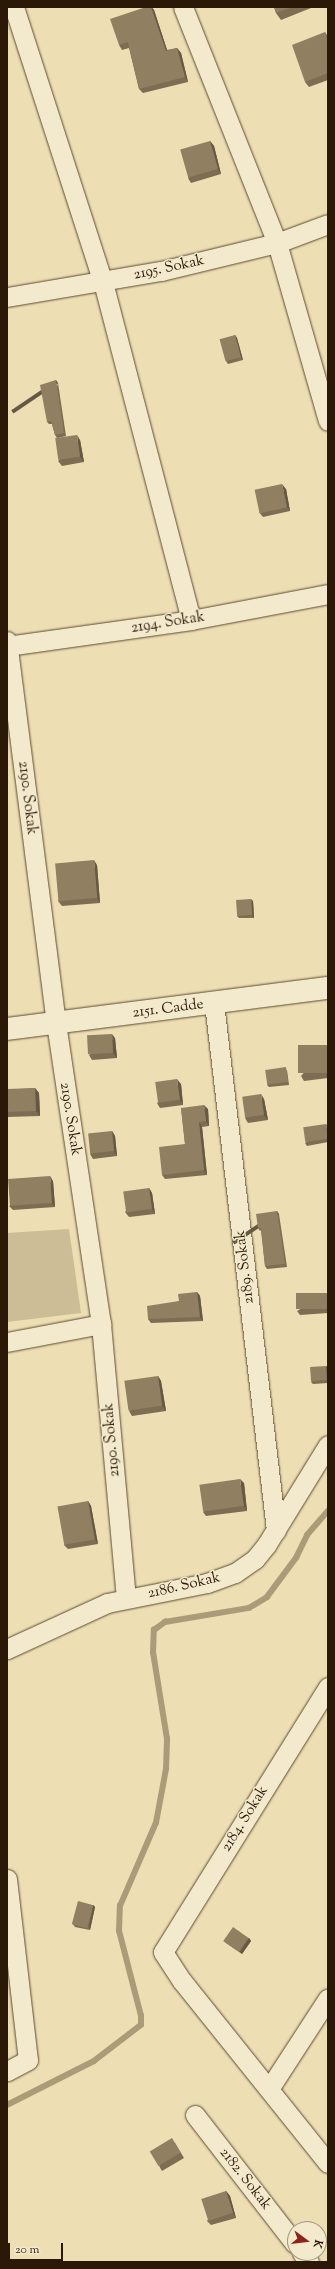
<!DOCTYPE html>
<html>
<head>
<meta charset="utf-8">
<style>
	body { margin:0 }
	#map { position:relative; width:335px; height:2269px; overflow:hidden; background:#eddfb3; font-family:"Sorts Mill Goudy",serif }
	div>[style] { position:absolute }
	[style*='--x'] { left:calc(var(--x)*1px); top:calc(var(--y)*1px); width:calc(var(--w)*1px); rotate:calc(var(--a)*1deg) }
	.green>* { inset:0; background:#ccbd96 }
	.stream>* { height:5.5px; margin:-2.75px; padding:0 2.75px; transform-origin:2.75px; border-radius:2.75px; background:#ab9b78 }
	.roads { filter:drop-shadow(0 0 1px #5c4a31) drop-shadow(0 0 1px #5c4a31) }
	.minor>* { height:19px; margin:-9.5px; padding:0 9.5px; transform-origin:9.5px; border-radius:9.5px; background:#f3eace }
	.tertiary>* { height:22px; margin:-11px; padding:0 11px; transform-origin:11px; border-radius:11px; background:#f3eace }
	.wall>* { inset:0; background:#7c6d53 }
	.shaded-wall>* { inset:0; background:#655943; transform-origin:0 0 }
	.building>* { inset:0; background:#907f60; transform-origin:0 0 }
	span { translate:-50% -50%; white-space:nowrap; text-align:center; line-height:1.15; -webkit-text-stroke:3px #f3eace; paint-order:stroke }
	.street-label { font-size:15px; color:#2c1806 }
	.frame { position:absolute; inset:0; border:8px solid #2c1806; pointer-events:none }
	.north { position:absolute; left:287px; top:2221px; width:40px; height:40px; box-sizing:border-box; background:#f3eace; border:1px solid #a3967e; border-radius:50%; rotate:105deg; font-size:11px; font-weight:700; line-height:16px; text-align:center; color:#2c1806 }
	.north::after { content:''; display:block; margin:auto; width:14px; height:18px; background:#8f2418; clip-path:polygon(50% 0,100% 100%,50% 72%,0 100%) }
	.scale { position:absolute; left:8px; top:2243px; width:55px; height:18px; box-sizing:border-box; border:2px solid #2c1806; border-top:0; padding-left:5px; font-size:12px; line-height:14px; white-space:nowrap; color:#2c1806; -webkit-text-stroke:3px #f3eace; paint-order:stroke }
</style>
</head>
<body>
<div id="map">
	<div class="green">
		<div style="clip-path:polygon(69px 1229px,81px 1313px,7px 1322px,7px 1233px)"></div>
	</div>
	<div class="stream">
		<div style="--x:7;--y:2105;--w:97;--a:-26.8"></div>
		<div style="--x:94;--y:2061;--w:59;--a:-37.5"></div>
		<div style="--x:141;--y:2025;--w:9;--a:-90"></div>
		<div style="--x:141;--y:2016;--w:88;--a:-104.5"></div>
		<div style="--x:119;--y:1931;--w:25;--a:-88"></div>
		<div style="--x:120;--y:1906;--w:90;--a:-66.6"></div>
		<div style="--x:156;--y:1823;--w:55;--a:-79.5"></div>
		<div style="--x:166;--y:1769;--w:30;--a:-88"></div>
		<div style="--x:167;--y:1739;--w:87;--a:-99.2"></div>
		<div style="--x:153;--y:1653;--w:23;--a:-88"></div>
		<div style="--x:154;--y:1630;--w:14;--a:-36"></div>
		<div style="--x:165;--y:1622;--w:85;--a:-9.5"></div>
		<div style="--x:249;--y:1608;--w:21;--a:-31"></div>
		<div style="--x:267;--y:1597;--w:49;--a:-53.4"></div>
		<div style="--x:296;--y:1558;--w:25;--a:-64"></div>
		<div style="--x:307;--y:1535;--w:32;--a:-49"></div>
	</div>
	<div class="roads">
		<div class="minor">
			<div style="--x:14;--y:7;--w:289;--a:72.1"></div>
			<div style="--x:103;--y:282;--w:349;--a:75.4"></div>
			<div style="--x:183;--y:7;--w:254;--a:68.3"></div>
			<div style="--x:277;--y:243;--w:185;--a:74"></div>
			<div style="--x:7;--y:297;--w:156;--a:-9.6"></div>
			<div style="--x:161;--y:271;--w:119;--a:-13.6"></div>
			<div style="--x:277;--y:243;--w:54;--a:-20.4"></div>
			<div style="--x:7;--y:641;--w:385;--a:82.7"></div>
			<div style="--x:56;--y:1023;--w:304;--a:81.5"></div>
			<div style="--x:101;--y:1324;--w:274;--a:84.8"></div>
			<div style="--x:7;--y:646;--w:186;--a:-8"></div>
			<div style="--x:191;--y:620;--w:139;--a:-10.7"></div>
			<div style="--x:214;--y:1003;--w:531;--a:83.29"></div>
			<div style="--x:7;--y:1342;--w:96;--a:-10.8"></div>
			<div style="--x:7;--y:1649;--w:110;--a:-24.7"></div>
			<div style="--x:107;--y:1603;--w:102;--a:-11.3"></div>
			<div style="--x:207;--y:1583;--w:30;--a:-20"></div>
			<div style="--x:235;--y:1573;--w:24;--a:-35"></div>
			<div style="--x:255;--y:1559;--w:19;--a:-51"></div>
			<div style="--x:267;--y:1544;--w:116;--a:-58.4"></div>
			<div style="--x:328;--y:1687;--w:312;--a:121.9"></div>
			<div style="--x:163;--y:1952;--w:35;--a:57"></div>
			<div style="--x:182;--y:1981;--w:233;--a:51.3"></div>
			<div style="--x:7;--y:1879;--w:182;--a:83.4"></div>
			<div style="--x:28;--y:2060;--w:24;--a:152"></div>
			<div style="--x:269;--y:2089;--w:108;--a:-57"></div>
			<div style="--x:195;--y:2115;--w:163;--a:52.2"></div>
			<div style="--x:302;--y:2253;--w:11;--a:52"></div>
		</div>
		<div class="tertiary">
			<div style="--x:7;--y:1029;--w:324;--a:-7.3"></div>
		</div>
	</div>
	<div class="wall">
		<div style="clip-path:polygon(146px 7px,152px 7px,154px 10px,167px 50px,177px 48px,181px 53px,188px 82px,143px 93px,139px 89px,129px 48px,122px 50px,119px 45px)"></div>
		<div style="clip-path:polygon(274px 7px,310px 7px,311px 8px,281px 20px,276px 13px)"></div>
		<div style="clip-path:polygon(325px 32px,328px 37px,328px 80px,309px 87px,305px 82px)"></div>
		<div style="clip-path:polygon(210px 141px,214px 146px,221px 174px,191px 183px,188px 178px)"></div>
		<div style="clip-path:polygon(235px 335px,237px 338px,243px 360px,228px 364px,226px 361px)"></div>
		<div style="clip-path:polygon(58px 383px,66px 436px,57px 438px,55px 435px,52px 424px,49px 424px,47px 422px)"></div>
		<div style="clip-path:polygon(80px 440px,84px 462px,62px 466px,58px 461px)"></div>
		<div style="clip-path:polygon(286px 489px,290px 511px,263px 517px,259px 512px)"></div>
		<div style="clip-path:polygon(97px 865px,100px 903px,62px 906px,58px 901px)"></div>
		<div style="clip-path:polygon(253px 901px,254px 918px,239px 918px,237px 916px)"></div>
		<div style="clip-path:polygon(115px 1038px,117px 1058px,92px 1060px,89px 1055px)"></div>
		<div style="clip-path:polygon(328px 1045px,328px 1078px,304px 1081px,301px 1076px)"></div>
		<div style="clip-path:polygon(287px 1070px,289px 1085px,269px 1087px,267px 1085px)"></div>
		<div style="clip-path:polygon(181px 1084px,183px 1105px,160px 1108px,157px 1103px)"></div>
		<div style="clip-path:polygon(35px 1088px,39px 1093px,40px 1116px,7px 1117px,7px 1090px)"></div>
		<div style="clip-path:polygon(264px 1099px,268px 1120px,248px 1123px,245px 1118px)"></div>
		<div style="clip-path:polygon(181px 1108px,208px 1109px,209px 1126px,202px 1127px,207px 1175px,165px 1179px,162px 1175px,185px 1144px)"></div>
		<div style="clip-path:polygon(328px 1127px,328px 1142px,307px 1146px,305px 1143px)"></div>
		<div style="clip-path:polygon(112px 1131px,115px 1136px,117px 1156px,93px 1159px,90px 1154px)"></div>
		<div style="clip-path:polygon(53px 1181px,55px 1207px,13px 1210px,9px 1206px)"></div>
		<div style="clip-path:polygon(149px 1188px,152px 1193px,155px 1214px,129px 1217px,125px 1212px)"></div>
		<div style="clip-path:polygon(279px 1214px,287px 1267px,267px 1269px,265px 1266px,261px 1230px,260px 1231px,258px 1228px)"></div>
		<div style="clip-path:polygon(197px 1292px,200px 1296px,203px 1321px,151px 1323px,148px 1319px,179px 1301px)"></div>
		<div style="clip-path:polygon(328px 1293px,328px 1313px,300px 1315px,297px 1311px)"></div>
		<div style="clip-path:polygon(326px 1366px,328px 1368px,328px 1383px,313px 1384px,311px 1382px)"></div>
		<div style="clip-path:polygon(158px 1376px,161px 1381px,166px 1411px,132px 1416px,129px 1411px)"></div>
		<div style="clip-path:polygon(244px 1483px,247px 1511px,206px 1516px,203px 1512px)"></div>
		<div style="clip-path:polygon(88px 1501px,91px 1506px,98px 1544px,68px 1549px,64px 1545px)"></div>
		<div style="clip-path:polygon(93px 1905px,95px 1907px,90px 1930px,75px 1927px,73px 1924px)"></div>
		<div style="clip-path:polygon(249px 1938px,251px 1941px,242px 1954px,226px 1943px,224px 1941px)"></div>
		<div style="clip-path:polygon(175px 2143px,184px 2158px,162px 2171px,159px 2166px)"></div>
		<div style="clip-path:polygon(226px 2191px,230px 2196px,236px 2218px,211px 2225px,207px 2221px)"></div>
	</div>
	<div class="shaded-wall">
		<div style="clip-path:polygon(151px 7px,154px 10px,169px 56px,166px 51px)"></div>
		<div style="clip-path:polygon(177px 48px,181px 53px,188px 82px,185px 77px)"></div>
		<div style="clip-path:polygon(210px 141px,214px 146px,221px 174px,218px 169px)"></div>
		<div style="clip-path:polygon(235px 335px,237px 338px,243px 360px,241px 357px)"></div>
		<div style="left:56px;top:380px;width:4px;height:54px;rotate:56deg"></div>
		<div style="clip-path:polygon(77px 435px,80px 440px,84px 462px,80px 457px)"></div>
		<div style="clip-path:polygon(282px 484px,286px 489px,290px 511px,287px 507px)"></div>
		<div style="clip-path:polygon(94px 860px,97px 865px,100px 903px,97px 898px)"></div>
		<div style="clip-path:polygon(251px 899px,253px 901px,254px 918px,252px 915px)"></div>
		<div style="clip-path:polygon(112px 1034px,115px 1038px,117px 1058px,113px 1053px)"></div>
		<div style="clip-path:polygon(177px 1079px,181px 1084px,183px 1105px,180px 1100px)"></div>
		<div style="clip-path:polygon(35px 1088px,39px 1093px,40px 1116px,36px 1111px)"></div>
		<div style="clip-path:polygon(261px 1094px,264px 1099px,268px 1120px,264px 1115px)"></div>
		<div style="clip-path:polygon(204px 1105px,208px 1109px,209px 1126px,206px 1121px)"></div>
		<div style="clip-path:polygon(199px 1122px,202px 1127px,207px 1175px,204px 1170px)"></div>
		<div style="clip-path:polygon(326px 1124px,328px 1127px,328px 1136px)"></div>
		<div style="clip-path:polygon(112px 1131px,115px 1136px,117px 1156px,114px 1151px)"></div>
		<div style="clip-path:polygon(50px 1176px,53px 1181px,55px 1207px,52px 1203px)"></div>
		<div style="clip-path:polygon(149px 1188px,152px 1193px,155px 1214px,152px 1209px)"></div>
		<div style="left:277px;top:1211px;width:4px;height:54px;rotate:56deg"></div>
		<div style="clip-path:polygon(197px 1292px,200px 1296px,203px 1321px,200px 1317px)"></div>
		<div style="clip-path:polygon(326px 1366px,328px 1368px,328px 1381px,327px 1380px)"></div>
		<div style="clip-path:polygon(158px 1376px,161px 1381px,166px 1411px,162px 1406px)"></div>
		<div style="clip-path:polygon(240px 1479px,244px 1483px,247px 1511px,244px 1506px)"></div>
		<div style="clip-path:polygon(88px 1501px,91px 1506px,98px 1544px,95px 1539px)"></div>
		<div style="clip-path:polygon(93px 1905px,95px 1907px,90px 1930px,89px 1927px)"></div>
		<div style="clip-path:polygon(249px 1938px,251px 1941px,242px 1954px,240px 1952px)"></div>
		<div style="clip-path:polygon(226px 2191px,230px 2196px,236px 2218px,233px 2213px)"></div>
	</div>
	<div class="building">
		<div style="clip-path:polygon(146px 7px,151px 7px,166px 51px,177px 48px,185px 77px,139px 89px,128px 42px,119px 45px,110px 19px)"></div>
		<div style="clip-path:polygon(274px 7px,293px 7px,276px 13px)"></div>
		<div style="clip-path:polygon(325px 32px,328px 41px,328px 73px,305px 82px,292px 45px)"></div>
		<div style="left:210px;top:141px;width:29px;height:31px;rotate:74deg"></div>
		<div style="left:235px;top:335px;width:23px;height:16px;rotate:75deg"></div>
		<div style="clip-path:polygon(56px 380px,64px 433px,55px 435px,51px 421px,47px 422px,40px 385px)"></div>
		<div style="left:77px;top:435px;width:22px;height:22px;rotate:82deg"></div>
		<div style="left:282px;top:484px;width:24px;height:28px;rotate:78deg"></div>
		<div style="left:94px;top:860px;width:38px;height:39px;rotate:85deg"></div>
		<div style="left:251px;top:899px;width:16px;height:15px;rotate:86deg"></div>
		<div style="left:112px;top:1034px;width:19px;height:25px;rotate:87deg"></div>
		<div style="left:328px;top:1045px;width:28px;height:30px;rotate:90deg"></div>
		<div style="left:286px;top:1067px;width:15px;height:21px;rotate:82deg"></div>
		<div style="left:177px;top:1079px;width:21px;height:22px;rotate:82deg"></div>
		<div style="left:35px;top:1088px;width:23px;height:28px;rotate:88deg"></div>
		<div style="left:261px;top:1094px;width:21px;height:19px;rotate:82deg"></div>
		<div style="clip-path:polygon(204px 1105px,206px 1121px,199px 1122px,204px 1170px,162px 1175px,159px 1147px,185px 1144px,181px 1108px)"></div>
		<div style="left:326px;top:1124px;width:15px;height:23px;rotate:82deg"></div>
		<div style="left:112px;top:1131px;width:20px;height:24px;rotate:84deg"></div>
		<div style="left:50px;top:1176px;width:27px;height:42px;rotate:86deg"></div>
		<div style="left:149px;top:1188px;width:21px;height:26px;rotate:82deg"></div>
		<div style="clip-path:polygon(277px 1211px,285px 1264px,265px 1266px,261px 1228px,258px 1228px,256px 1214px)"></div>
		<div style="clip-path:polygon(197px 1292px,200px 1317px,148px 1319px,147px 1306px,179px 1301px,178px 1294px)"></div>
		<div style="left:328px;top:1293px;width:16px;height:32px;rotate:90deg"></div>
		<div style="left:326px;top:1366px;width:14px;height:16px;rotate:86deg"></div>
		<div style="left:158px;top:1376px;width:30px;height:34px;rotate:82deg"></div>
		<div style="left:240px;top:1479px;width:27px;height:41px;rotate:82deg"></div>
		<div style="left:88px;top:1501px;width:39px;height:31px;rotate:80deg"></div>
		<div style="left:78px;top:1901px;width:16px;height:24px;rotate:15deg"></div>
		<div style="left:233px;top:1927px;width:19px;height:17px;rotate:35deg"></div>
		<div style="left:172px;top:2138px;width:17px;height:26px;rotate:59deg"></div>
		<div style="left:226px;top:2191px;width:23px;height:26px;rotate:72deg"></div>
	</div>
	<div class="street-label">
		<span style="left:169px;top:268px;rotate:-12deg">2195. Sokak</span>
		<span style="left:168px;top:623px;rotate:-9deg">2194. Sokak</span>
		<span style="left:27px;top:798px;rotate:83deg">2190. Sokak</span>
		<span style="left:168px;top:1009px;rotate:-7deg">2151. Cadde</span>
		<span style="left:70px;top:1119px;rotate:81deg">2190. Sokak</span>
		<span style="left:245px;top:1267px;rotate:-97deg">2189. Sokak</span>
		<span style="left:112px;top:1440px;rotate:-95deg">2190. Sokak</span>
		<span style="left:184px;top:1586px;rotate:-13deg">2186. Sokak</span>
		<span style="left:245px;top:1819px;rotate:-58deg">2184. Sokak</span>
		<span style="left:245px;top:2179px;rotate:52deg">2182. Sokak</span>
	</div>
	<div class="frame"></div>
	<div class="north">K</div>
	<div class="scale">20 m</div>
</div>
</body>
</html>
